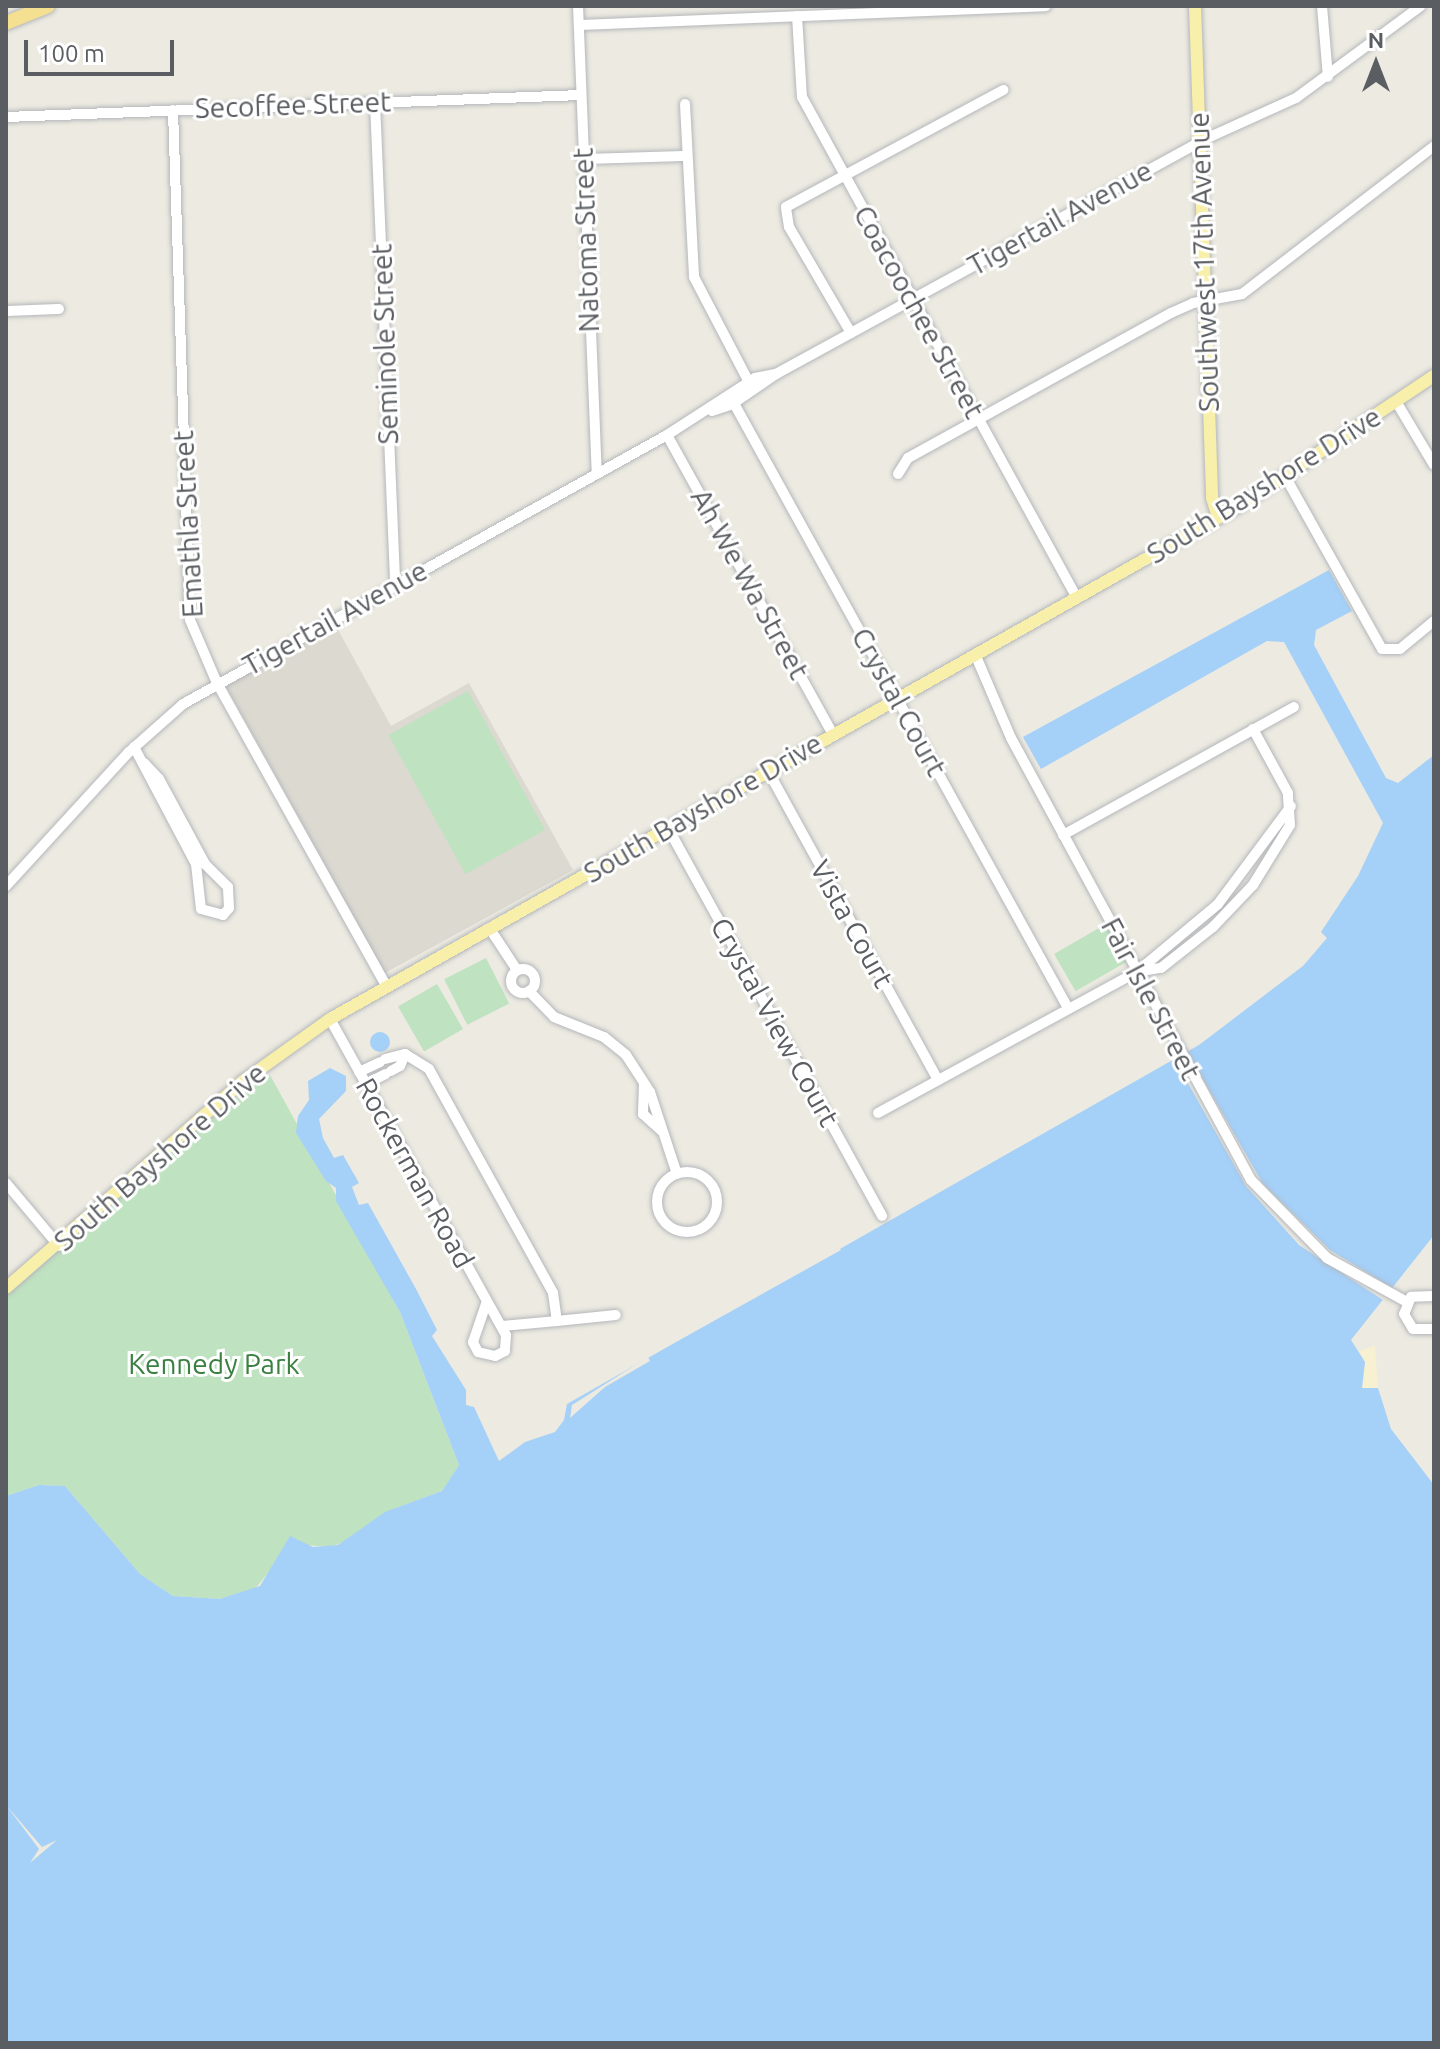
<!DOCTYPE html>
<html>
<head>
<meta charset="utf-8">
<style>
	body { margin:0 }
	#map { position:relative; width:1440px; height:2049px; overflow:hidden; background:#eceae1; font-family:Ubuntu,sans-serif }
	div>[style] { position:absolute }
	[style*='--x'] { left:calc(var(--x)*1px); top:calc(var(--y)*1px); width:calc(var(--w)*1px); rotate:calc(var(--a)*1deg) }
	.education>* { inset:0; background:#dbd9d0 }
	.green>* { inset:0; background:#bfe2c1; transform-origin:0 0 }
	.sand>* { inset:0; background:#f7f0d1 }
	.water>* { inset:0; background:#a5d0f8 }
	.round { border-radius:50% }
	.pier>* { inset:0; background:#eceae1 }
	.roads { filter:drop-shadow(0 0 2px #b4b7bb) drop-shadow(0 0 2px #b4b7bb) }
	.minor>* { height:10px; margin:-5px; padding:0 5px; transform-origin:5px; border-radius:5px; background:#fff }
	.minor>.ring { margin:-5px; padding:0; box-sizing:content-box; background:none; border:10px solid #fff; border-radius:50% }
	.major>* { height:12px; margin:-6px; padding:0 6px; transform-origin:6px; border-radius:6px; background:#f8f0aa }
	.highway>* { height:14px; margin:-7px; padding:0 7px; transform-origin:7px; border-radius:7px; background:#f4e090 }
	span { translate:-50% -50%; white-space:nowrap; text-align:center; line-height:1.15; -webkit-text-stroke:6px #fff; paint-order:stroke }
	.street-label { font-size:28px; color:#5a5d61 }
	.park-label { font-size:28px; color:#3a8041 }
	.frame { position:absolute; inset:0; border:8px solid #5a5d61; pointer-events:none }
	.north { position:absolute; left:1336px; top:24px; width:80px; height:80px; -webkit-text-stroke:6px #fff; paint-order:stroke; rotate:0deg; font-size:22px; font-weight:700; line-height:32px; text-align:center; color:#5a5d61 }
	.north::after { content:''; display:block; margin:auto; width:28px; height:36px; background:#5a5d61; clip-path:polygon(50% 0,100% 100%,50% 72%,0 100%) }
	.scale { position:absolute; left:24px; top:40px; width:150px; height:36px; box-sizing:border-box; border:4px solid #5a5d61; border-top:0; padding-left:10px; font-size:24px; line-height:28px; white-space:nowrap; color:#5a5d61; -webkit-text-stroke:6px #fff; paint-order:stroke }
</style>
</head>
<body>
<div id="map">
	<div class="education">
		<div style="clip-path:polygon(336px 626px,391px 726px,469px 683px,573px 870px,385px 973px,226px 686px)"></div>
	</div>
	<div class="green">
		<div style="left:468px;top:691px;width:159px;height:91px;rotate:61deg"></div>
		<div style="left:1106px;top:924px;width:43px;height:60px;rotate:60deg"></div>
		<div style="left:486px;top:958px;width:51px;height:47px;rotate:63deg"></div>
		<div style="left:437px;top:984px;width:52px;height:45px;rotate:60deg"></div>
		<div style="clip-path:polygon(270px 1075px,400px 1312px,459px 1465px,442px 1491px,394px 1509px,346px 1541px,331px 1547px,306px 1545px,281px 1557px,254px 1590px,220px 1599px,173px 1596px,140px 1574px,65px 1486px,39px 1485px,6px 1496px,6px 1292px,227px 1105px)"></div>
	</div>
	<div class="sand">
		<div style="clip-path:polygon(1375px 1346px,1378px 1388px,1362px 1389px,1365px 1362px,1359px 1351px)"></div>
	</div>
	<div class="water">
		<div style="clip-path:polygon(1329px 570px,1352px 611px,1316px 630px,1314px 645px,1386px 778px,1398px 783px,1434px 755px,1434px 1235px,1351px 1340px,1365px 1362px,1362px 1388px,1378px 1388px,1391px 1429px,1434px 1485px,1434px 2043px,6px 2043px,6px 1496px,39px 1485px,65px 1486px,140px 1574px,173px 1596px,220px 1599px,260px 1586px,290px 1536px,313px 1547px,338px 1545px,385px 1512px,442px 1491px,459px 1465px,400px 1312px,336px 1201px,336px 1188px,326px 1181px,296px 1133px,298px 1116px,309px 1100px,308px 1081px,330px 1068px,346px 1076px,346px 1091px,319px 1119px,323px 1138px,334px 1158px,343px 1155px,359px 1183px,352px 1187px,359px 1205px,368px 1203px,416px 1289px,437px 1330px,432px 1336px,466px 1390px,466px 1405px,474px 1407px,499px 1461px,525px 1442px,555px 1432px,564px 1420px,567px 1404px,1199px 1045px,1303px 966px,1327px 938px,1321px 932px,1358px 876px,1383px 823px,1284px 642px,1267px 641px,1041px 769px,1023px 737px)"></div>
		<div class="round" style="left:370px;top:1032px;width:20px;height:20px"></div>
	</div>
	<div class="pier">
		<div style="clip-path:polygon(1185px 1048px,1263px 1184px,1330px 1250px,1392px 1288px,1383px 1300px,1299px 1245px,1246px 1186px,1172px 1055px)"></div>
		<div style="clip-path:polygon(839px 1248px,841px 1250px,658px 1352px,745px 1302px)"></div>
		<div style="clip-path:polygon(648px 1357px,650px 1361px,605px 1387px,570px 1418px,572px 1405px)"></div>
		<div style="clip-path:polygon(6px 1805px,42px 1847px,57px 1840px,30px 1863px,39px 1849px)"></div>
	</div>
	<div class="roads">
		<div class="minor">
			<div style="--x:578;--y:6;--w:468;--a:87.7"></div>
			<div style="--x:1322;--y:6;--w:71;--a:85.2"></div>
			<div style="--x:797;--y:16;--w:81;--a:86.5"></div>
			<div style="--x:802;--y:97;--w:572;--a:61.24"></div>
			<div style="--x:579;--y:25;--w:467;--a:-2.3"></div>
			<div style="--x:375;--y:102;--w:483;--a:87.6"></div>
			<div style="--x:685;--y:104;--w:173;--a:87"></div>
			<div style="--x:694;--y:277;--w:125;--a:62.4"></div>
			<div style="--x:173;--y:110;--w:510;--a:88.09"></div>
			<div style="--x:190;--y:620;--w:69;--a:66.8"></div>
			<div style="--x:217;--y:683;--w:347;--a:60.8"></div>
			<div style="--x:6;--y:117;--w:575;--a:-2.19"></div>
			<div style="--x:583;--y:159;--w:103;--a:-1.7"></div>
			<div style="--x:6;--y:311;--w:53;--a:-2.2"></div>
			<div style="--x:851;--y:333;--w:123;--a:-120.3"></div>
			<div style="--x:789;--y:227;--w:20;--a:-99"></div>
			<div style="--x:786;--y:207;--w:247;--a:-28.3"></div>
			<div style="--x:731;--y:398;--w:697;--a:61.08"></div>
			<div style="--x:1397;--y:403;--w:72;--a:59.2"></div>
			<div style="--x:712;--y:411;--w:20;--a:-18"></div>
			<div style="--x:731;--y:405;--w:55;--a:-34.6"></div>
			<div style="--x:776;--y:374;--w:485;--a:-28.7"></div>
			<div style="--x:1201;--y:141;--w:104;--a:-24.4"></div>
			<div style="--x:1296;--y:98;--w:155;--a:-36.4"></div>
			<div style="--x:667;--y:435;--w:341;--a:61"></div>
			<div style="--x:898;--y:474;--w:19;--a:-58"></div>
			<div style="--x:908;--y:458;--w:300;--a:-28.9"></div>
			<div style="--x:1171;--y:313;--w:24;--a:-24"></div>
			<div style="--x:1193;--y:303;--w:50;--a:-10.4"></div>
			<div style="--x:1242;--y:294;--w:242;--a:-37.6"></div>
			<div style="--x:1286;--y:478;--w:196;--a:60.7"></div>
			<div style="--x:1382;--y:649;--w:18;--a:0"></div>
			<div style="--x:1400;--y:649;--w:44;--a:-39.5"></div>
			<div style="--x:975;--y:654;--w:91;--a:66.8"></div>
			<div style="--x:1011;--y:738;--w:503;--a:61.5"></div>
			<div style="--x:1251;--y:1180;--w:109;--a:45.7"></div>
			<div style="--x:1327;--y:1258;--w:91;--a:28.8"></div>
			<div style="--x:134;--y:747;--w:132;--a:62.1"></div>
			<div style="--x:196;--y:864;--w:45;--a:83.7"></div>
			<div style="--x:201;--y:909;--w:23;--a:15"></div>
			<div style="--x:223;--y:915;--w:9;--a:-49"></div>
			<div style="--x:229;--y:908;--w:21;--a:-93"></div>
			<div style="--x:228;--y:887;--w:33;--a:-135"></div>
			<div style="--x:205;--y:864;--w:97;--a:-118.4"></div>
			<div style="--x:159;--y:779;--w:22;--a:-133"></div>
			<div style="--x:767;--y:769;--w:355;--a:61.2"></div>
			<div style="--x:668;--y:828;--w:443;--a:61.1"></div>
			<div style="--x:1063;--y:835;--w:264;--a:-29"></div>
			<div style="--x:6;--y:886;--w:182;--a:-47.5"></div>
			<div style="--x:129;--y:752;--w:72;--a:-41.6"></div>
			<div style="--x:183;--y:704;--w:554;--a:-29.06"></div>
			<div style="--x:667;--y:435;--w:105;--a:-32.9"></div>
			<div style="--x:755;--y:378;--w:21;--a:-11"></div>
			<div style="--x:490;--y:929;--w:49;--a:56.6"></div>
			<div class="ring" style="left:511px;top:969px;width:14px;height:14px"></div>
			<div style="--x:1141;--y:971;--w:20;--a:-9"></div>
			<div style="--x:1161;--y:968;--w:66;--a:-38.3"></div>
			<div style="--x:1213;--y:927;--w:58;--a:-46.4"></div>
			<div style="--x:1253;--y:885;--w:70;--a:-58.3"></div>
			<div style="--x:1290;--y:825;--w:32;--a:-94"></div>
			<div style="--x:1288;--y:793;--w:73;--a:-118.7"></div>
			<div style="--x:529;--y:991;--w:36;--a:46"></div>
			<div style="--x:554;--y:1017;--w:54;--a:21.8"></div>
			<div style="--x:604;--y:1037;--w:28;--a:39"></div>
			<div style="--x:626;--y:1055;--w:44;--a:57"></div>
			<div style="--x:650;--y:1092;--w:86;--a:71.8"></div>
			<div style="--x:330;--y:1019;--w:362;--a:60.9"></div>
			<div style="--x:506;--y:1335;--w:16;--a:94"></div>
			<div style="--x:505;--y:1351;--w:11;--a:153"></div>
			<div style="--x:495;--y:1356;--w:17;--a:-167"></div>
			<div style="--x:478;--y:1352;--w:11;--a:-117"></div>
			<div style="--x:473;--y:1342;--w:40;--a:-71.1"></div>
			<div style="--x:385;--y:1059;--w:21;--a:-14"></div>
			<div style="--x:405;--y:1054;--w:28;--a:32"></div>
			<div style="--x:429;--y:1069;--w:256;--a:61"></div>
			<div style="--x:553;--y:1293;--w:28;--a:82"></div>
			<div style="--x:557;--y:1321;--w:55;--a:174.8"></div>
			<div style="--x:391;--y:1071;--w:10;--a:-29"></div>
			<div style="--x:400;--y:1066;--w:13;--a:-67"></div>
			<div style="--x:359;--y:1072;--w:23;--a:-25"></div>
			<div style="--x:366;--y:1084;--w:22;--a:-27"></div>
			<div style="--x:644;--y:1084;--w:30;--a:92"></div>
			<div style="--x:643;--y:1114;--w:25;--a:42"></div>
			<div style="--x:878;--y:1113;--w:296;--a:-28.6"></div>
			<div style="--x:1138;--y:971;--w:104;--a:-39.9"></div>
			<div style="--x:1218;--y:904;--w:122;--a:-53.3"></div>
			<div class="ring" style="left:657px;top:1172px;width:50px;height:50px"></div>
			<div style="--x:6;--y:1183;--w:82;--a:49.9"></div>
			<div style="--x:1434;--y:1296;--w:23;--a:178"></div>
			<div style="--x:1411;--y:1297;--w:18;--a:112"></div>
			<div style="--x:1404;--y:1314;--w:17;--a:59"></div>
			<div style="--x:1413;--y:1329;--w:21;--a:0"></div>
			<div style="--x:557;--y:1321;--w:59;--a:-5.8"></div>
		</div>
		<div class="major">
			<div style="--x:1195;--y:6;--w:492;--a:88"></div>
			<div style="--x:1212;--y:498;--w:21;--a:73"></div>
			<div style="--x:6;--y:1288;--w:313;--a:-41.1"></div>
			<div style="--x:242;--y:1082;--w:108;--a:-35.6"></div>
			<div style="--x:330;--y:1019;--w:1046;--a:-29.43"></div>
			<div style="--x:1241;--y:505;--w:232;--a:-33.8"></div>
		</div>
		<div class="highway">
			<div style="--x:6;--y:23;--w:45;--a:-22"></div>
		</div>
	</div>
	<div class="street-label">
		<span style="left:293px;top:105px;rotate:-2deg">Secoffee Street</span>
		<span style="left:1060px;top:218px;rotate:-29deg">Tigertail Avenue</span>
		<span style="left:586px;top:240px;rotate:-92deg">Natoma Street</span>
		<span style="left:1204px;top:262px;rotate:-92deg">Southwest 17th Avenue</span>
		<span style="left:919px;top:312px;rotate:61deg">Coacoochee Street</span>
		<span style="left:385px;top:344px;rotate:-92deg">Seminole Street</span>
		<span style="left:1264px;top:485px;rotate:-32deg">South Bayshore Drive</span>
		<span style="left:188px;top:524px;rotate:-93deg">Emathla Street</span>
		<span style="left:750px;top:584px;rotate:61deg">Ah We Wa Street</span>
		<span style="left:335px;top:618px;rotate:-29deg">Tigertail Avenue</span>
		<span style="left:899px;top:702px;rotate:61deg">Crystal Court</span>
		<span style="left:703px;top:808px;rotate:-30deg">South Bayshore Drive</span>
		<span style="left:852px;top:924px;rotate:61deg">Vista Court</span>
		<span style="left:1151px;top:999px;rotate:62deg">Fair Isle Street</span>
		<span style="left:775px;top:1022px;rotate:61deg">Crystal View Court</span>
		<span style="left:160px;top:1157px;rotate:-41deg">South Bayshore Drive</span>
		<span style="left:415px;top:1173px;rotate:61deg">Rockerman Road</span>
	</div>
	<div class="park-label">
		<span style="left:214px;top:1364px">Kennedy Park</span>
	</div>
	<div class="frame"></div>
	<div class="north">N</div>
	<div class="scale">100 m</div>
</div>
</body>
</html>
